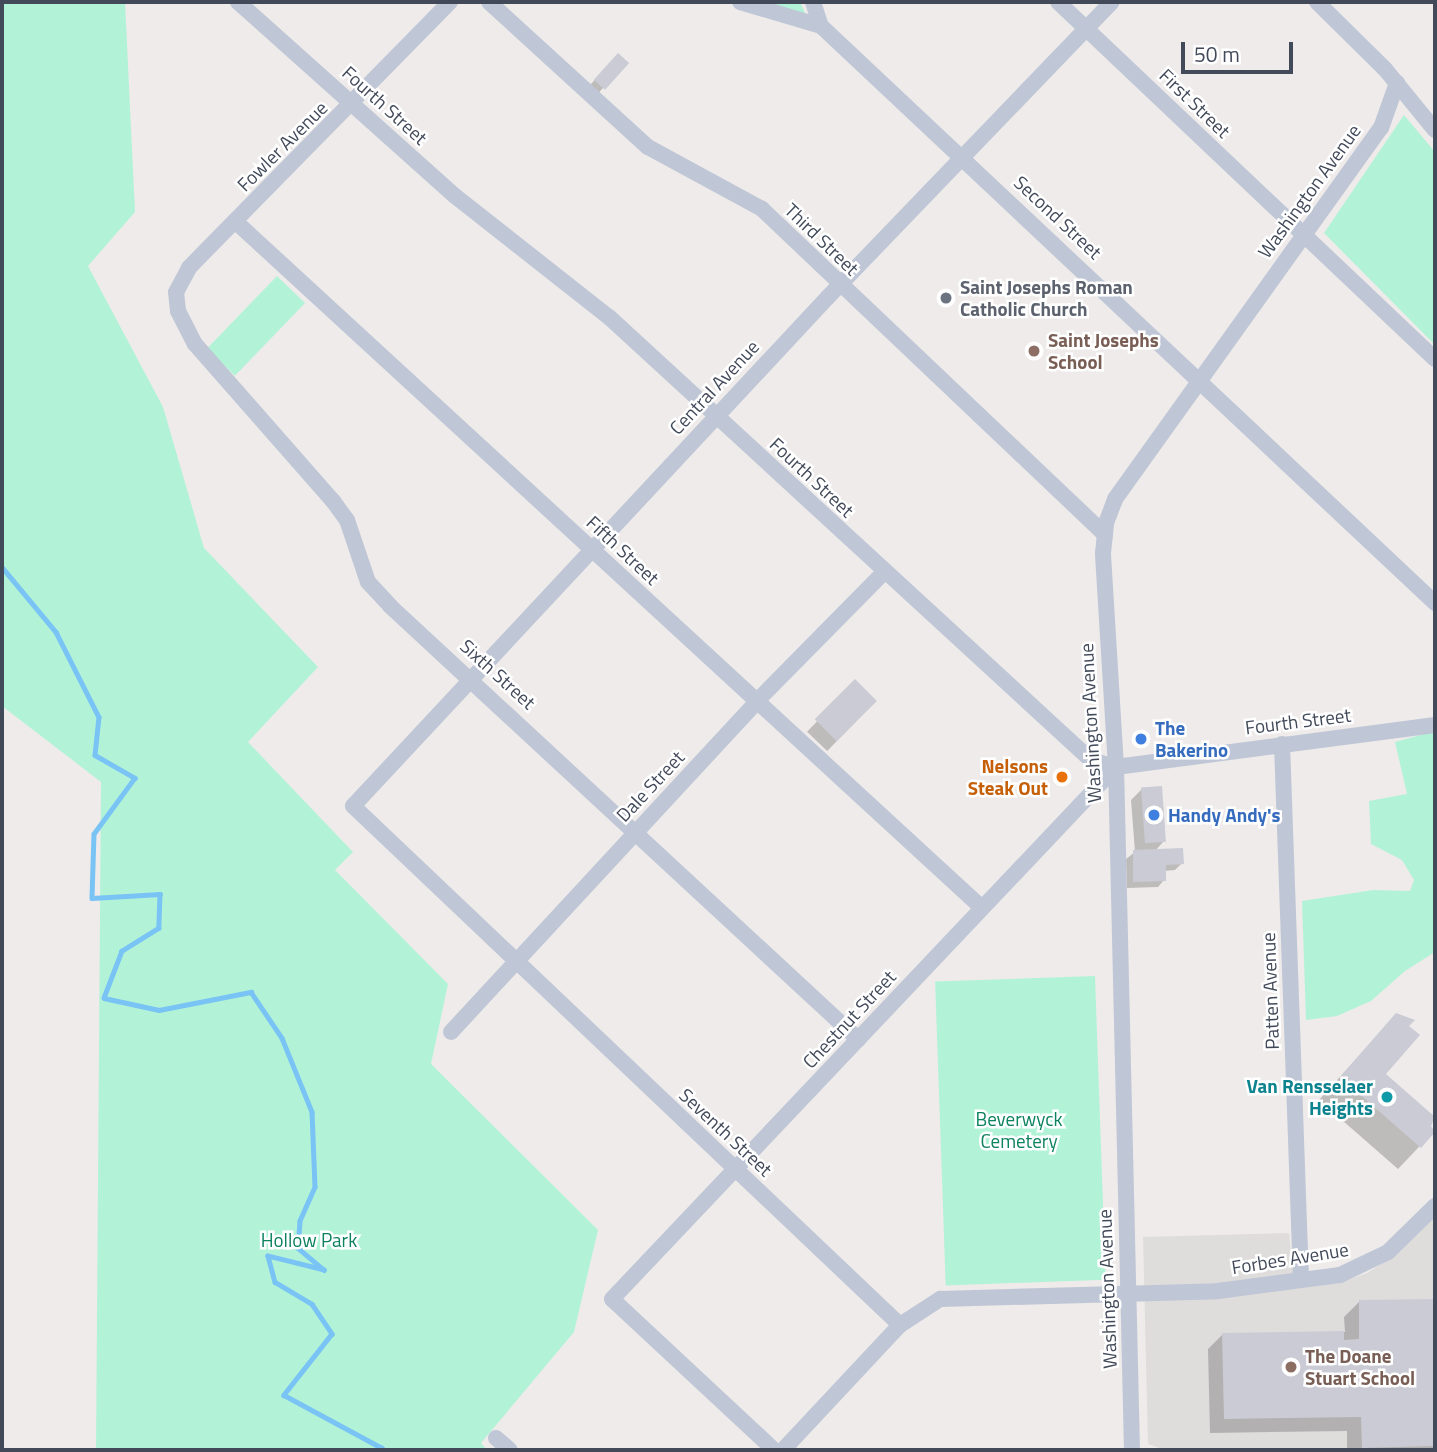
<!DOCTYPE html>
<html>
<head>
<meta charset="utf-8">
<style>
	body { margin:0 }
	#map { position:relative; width:1437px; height:1452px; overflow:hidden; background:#eeebea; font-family:"Titillium Web",sans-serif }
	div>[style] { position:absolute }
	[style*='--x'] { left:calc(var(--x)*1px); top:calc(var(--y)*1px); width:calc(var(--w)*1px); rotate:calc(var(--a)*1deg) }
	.education>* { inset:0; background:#dfdcdc }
	.green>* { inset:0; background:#b2f3d8; transform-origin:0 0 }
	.shadow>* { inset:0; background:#0003; transform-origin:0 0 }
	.stream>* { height:4.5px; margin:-2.25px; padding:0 2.25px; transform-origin:2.25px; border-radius:2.25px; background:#79c3f5 }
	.building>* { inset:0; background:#cacbd4; transform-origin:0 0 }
	.minor>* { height:16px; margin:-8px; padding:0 8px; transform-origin:8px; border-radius:8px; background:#bfc6d5 }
	.dots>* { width:19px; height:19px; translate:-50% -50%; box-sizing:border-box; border:4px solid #fff; border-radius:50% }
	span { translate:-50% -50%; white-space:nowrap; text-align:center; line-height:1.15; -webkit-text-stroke:5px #fff; paint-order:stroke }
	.street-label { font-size:19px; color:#424a5a }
	.worship-label { font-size:19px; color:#5b616d; font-weight:700 }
	.left { translate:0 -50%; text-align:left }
	.education-label { font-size:19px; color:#785e54; font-weight:700 }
	.shop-label { font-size:19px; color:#366cbe; font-weight:700 }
	.food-label { font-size:19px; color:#c56008; font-weight:700 }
	.right { translate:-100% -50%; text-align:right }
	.culture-label { font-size:19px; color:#0d838f; font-weight:700 }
	.park-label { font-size:19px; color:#0c825f }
	.frame { position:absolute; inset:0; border:4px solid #424a5a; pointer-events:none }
	.scale { position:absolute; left:1181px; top:42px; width:112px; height:32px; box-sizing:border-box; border:4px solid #424a5a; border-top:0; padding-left:9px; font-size:21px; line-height:24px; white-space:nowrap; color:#424a5a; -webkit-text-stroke:5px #fff; paint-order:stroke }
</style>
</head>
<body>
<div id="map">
	<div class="education">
		<div style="clip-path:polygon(1435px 1217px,1435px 1450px,1165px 1450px,1148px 1444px,1143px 1237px,1289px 1233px,1295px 1289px,1339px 1283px,1367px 1273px,1391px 1258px)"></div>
	</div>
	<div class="green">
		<div style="clip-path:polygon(2px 2px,125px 2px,135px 212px,88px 266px,163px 407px,204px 548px,318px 667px,248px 742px,353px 852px,335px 870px,448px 984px,431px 1064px,598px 1230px,574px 1332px,481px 1443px,487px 1450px,96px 1450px,101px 782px,2px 706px)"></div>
		<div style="clip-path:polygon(755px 2px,800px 2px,805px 13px,772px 7px)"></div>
		<div style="clip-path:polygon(1404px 115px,1435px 152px,1435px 345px,1324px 233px)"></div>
		<div style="left:277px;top:276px;width:39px;height:101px;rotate:44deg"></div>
		<div style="clip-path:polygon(1435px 731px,1435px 952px,1405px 971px,1371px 1001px,1337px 1016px,1306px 1020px,1302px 901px,1373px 890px,1410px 891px,1414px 880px,1402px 860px,1371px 844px,1369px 801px,1407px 794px,1395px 742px)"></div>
		<div style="left:1095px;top:976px;width:304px;height:160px;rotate:88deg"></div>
	</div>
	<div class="shadow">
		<div style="clip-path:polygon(626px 63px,592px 100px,584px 92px,607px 66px)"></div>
		<div style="left:855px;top:682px;width:28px;height:69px;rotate:44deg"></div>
		<div style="clip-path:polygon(1142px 789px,1164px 841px,1155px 851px,1182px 863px,1175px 870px,1164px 871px,1164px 880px,1158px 887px,1127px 888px,1126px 859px,1135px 852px,1131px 800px)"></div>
		<div style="clip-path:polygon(1396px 1015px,1407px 1027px,1384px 1074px,1435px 1119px,1428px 1126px,1434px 1131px,1398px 1169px,1319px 1100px)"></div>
		<div style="clip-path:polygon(1435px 1301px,1434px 1450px,1347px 1450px,1347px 1431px,1210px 1433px,1208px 1349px,1223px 1334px,1345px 1332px,1344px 1317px,1359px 1302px)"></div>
	</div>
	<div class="stream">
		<div style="--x:2;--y:567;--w:85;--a:50.3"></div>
		<div style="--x:56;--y:632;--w:95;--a:63.2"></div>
		<div style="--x:99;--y:717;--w:38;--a:96"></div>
		<div style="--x:95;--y:755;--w:46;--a:29.9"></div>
		<div style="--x:135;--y:778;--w:69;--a:126.2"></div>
		<div style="--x:94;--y:834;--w:64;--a:91.8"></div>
		<div style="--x:92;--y:898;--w:68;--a:-3.4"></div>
		<div style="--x:160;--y:894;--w:34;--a:92"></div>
		<div style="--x:159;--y:928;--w:44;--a:148.1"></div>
		<div style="--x:122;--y:951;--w:50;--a:111"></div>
		<div style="--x:104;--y:998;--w:56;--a:12.3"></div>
		<div style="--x:159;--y:1010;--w:94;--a:-11.1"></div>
		<div style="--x:251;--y:992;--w:55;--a:56"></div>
		<div style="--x:282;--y:1038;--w:80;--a:67.9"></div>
		<div style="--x:312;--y:1112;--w:75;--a:87.7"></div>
		<div style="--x:315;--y:1187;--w:37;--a:114"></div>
		<div style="--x:300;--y:1221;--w:27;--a:94"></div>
		<div style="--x:298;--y:1248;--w:34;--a:40"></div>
		<div style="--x:324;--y:1270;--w:58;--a:-166"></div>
		<div style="--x:268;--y:1256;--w:27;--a:75"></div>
		<div style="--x:275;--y:1282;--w:43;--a:30.7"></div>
		<div style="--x:312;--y:1304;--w:36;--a:56"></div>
		<div style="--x:332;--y:1334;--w:78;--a:128.2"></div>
		<div style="--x:284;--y:1395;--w:111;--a:28.4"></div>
		<div style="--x:382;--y:1448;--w:4;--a:146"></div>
	</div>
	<div class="building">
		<div style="left:618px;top:53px;width:15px;height:36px;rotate:42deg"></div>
		<div style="left:855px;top:679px;width:31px;height:57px;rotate:45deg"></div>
		<div style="left:1162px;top:786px;width:56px;height:21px;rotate:86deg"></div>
		<div style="clip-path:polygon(1183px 848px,1184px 864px,1166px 865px,1166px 881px,1133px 882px,1133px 850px)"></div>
		<div style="clip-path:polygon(1396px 1013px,1415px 1020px,1409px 1026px,1420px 1035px,1386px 1074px,1435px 1117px,1431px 1126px,1435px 1132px,1421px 1148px,1340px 1077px)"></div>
		<div style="clip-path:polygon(1435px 1299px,1435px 1446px,1362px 1448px,1361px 1417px,1224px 1419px,1222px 1333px,1344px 1331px,1344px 1340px,1359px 1339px,1359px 1300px)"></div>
	</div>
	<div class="minor">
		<div style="--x:238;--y:2;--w:291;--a:41.8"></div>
		<div style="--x:455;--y:196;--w:196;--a:38.2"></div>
		<div style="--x:609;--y:317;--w:655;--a:42.59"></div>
		<div style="--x:1091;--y:760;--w:26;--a:16"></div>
		<div style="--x:1116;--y:767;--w:322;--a:-7.5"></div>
		<div style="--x:450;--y:2;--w:373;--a:134.5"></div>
		<div style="--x:189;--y:268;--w:27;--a:118"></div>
		<div style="--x:176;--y:292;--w:19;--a:84"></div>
		<div style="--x:178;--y:311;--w:37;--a:63"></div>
		<div style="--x:195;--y:344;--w:209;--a:48.7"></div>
		<div style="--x:333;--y:501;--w:24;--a:54"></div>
		<div style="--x:347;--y:520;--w:65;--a:71.3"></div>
		<div style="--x:368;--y:582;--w:33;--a:47"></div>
		<div style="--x:390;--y:606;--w:638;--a:42.78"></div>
		<div style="--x:489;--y:2;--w:215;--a:42.4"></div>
		<div style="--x:648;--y:147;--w:130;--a:28.5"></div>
		<div style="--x:762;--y:209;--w:473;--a:43.5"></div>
		<div style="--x:740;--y:2;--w:84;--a:16.5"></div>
		<div style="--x:813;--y:2;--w:25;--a:72"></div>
		<div style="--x:821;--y:26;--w:843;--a:43.22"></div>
		<div style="--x:1058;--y:2;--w:519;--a:43.44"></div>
		<div style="--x:1317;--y:2;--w:95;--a:44.6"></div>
		<div style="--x:1385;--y:69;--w:79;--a:50.7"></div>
		<div style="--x:236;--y:222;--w:1013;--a:42.6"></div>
		<div style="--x:1282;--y:744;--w:535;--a:87.97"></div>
		<div style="--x:451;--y:1032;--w:451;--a:-47.2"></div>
		<div style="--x:757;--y:701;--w:181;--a:-45.4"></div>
		<div style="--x:900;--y:1325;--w:754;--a:-136.5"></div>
		<div style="--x:353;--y:806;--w:696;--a:-46.98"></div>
		<div style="--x:828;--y:297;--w:409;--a:-46.1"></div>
		<div style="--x:496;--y:1438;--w:18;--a:41"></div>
		<div style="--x:774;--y:1450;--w:221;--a:-137"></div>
		<div style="--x:612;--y:1299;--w:733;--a:-46.55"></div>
		<div style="--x:783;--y:1450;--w:171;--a:-46.9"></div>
		<div style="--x:900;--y:1325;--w:48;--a:-33"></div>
		<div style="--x:940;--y:1299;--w:278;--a:-1.6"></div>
		<div style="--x:1218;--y:1291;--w:123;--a:-7.5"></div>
		<div style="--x:1340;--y:1275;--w:53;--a:-25.6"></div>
		<div style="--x:1388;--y:1252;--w:66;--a:-44.4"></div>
		<div style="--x:1132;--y:1450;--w:683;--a:-91.34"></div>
		<div style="--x:1116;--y:767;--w:214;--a:-93.5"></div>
		<div style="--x:1103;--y:553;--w:30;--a:-84"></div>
		<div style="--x:1106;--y:523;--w:26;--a:-69"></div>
		<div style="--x:1115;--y:499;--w:457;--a:-54.4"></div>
		<div style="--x:1381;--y:128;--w:48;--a:-70.4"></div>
	</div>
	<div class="dots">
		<div style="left:946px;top:298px;background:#6b7280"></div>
		<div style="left:1034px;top:351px;background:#8d6e63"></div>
		<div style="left:1141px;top:739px;background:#3f7fe0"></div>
		<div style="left:1062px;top:777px;background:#e8710a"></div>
		<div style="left:1154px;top:815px;background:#3f7fe0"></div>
		<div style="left:1387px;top:1097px;background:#0f9aa8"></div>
		<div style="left:1291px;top:1367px;background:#8d6e63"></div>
	</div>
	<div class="street-label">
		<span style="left:1195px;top:103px;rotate:44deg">First Street</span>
		<span style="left:385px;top:105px;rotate:42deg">Fourth Street</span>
		<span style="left:282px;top:146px;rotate:-45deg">Fowler Avenue</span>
		<span style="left:1309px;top:191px;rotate:-54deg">Washington Avenue</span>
		<span style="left:1058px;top:217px;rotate:43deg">Second Street</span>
		<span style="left:822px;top:239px;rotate:44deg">Third Street</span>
		<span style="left:714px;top:387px;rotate:-47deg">Central Avenue</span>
		<span style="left:812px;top:477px;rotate:43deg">Fourth Street</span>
		<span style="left:623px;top:550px;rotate:43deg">Fifth Street</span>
		<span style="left:498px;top:674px;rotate:42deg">Sixth Street</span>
		<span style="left:1298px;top:721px;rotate:-7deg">Fourth Street</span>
		<span style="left:1090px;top:723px;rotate:-93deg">Washington Avenue</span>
		<span style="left:650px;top:786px;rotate:-47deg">Dale Street</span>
		<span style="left:1270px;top:991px;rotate:-92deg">Patten Avenue</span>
		<span style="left:849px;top:1019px;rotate:-47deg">Chestnut Street</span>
		<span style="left:726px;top:1132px;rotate:43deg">Seventh Street</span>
		<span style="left:1290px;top:1258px;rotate:-9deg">Forbes Avenue</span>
		<span style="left:1107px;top:1289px;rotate:-92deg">Washington Avenue</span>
	</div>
	<div class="worship-label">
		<span class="left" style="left:960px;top:298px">Saint Josephs Roman<br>Catholic Church</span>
	</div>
	<div class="education-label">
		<span class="left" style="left:1048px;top:351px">Saint Josephs<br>School</span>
		<span class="left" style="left:1305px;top:1367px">The Doane<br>Stuart School</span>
	</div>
	<div class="shop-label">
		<span class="left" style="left:1155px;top:739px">The<br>Bakerino</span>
		<span class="left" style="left:1168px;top:815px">Handy Andy's</span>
	</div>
	<div class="food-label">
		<span class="right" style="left:1048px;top:777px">Nelsons<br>Steak Out</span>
	</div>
	<div class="culture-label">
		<span class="right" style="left:1373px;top:1097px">Van Rensselaer<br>Heights</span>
	</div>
	<div class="park-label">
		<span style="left:1019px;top:1130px">Beverwyck<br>Cemetery</span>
		<span style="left:309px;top:1240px">Hollow Park</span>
	</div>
	<div class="frame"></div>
	<div class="scale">50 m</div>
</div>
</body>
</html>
